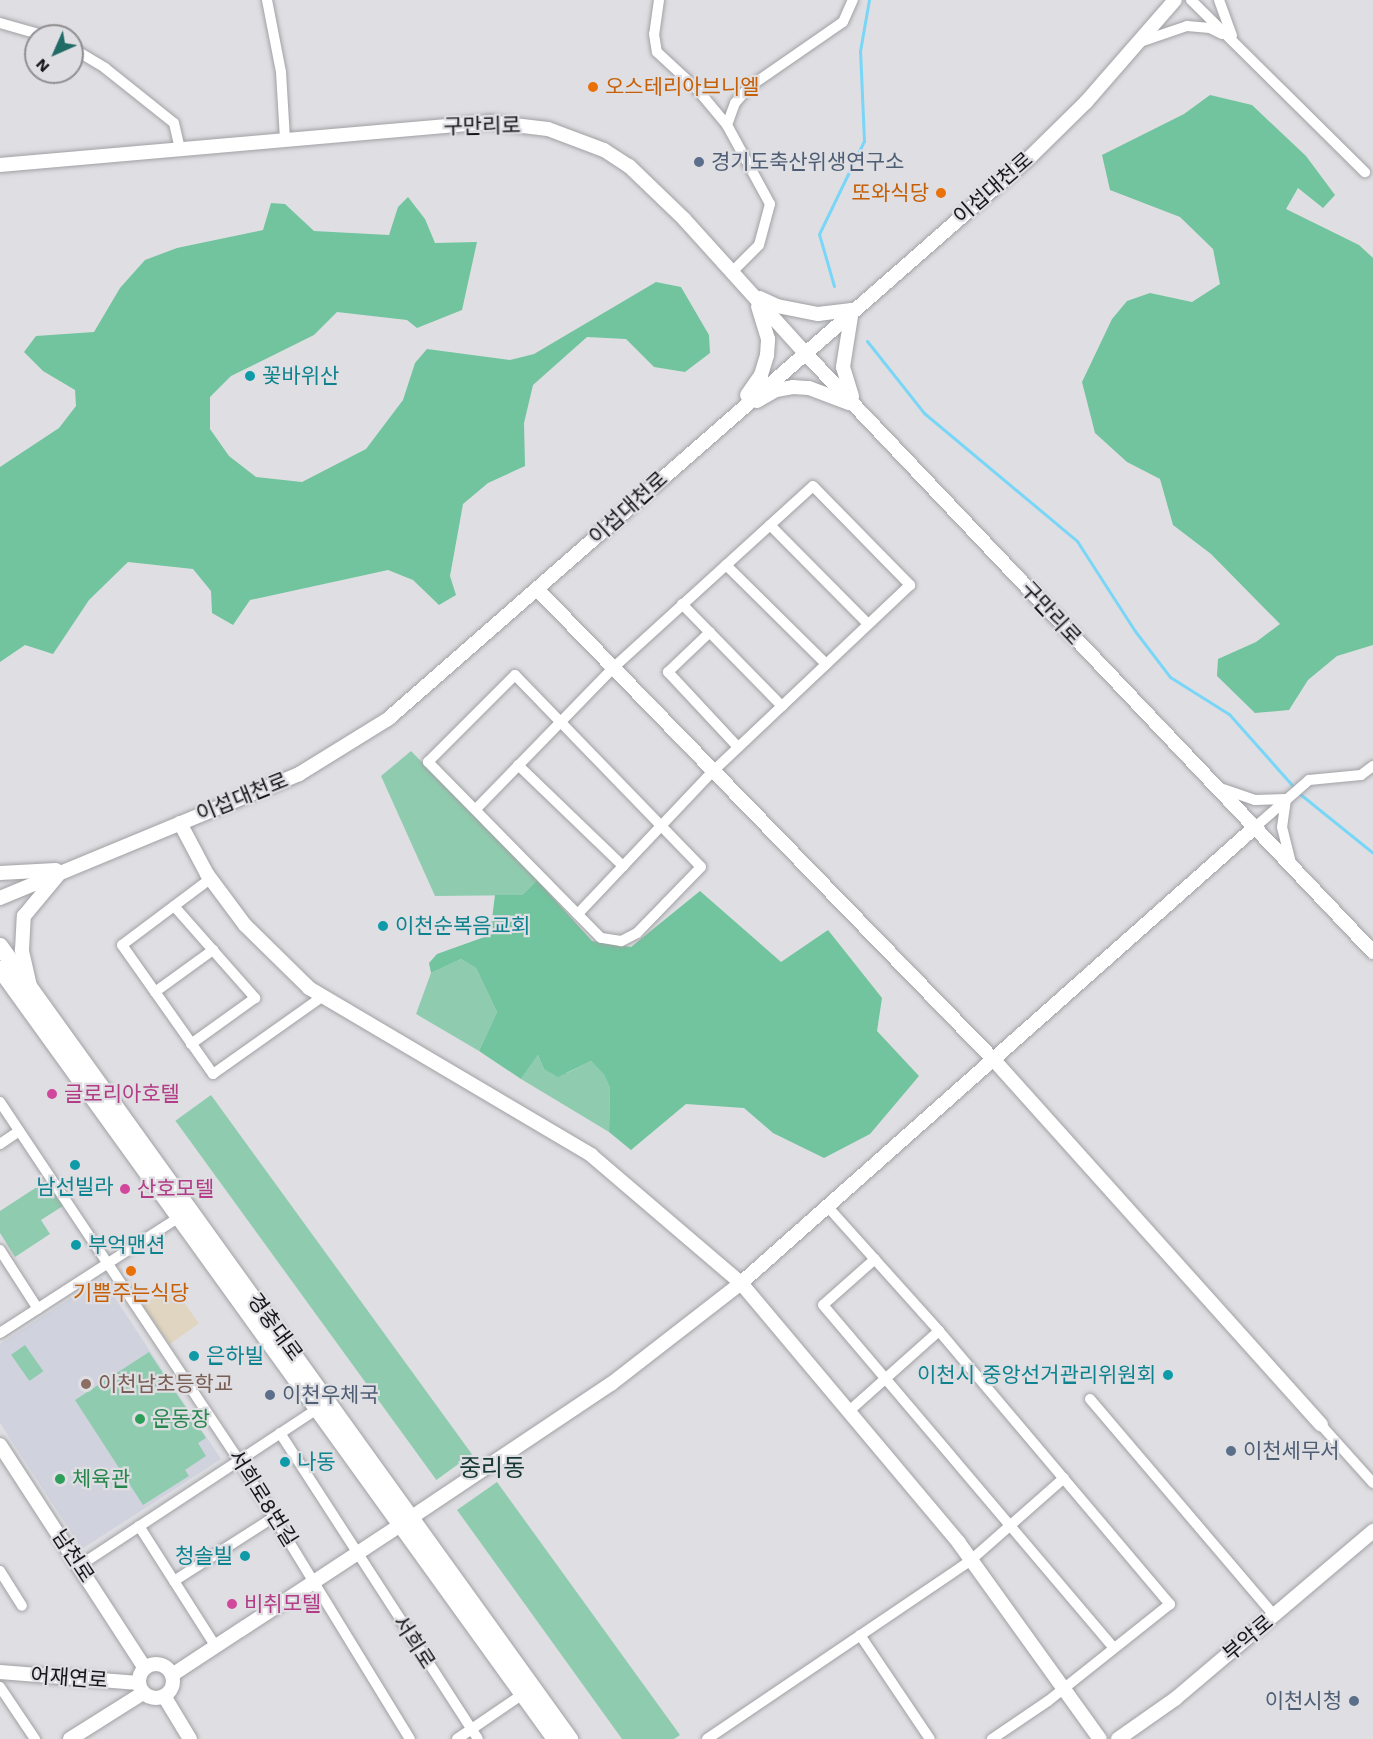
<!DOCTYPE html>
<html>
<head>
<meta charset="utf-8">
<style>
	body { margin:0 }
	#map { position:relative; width:1373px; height:1739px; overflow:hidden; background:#dfdfe3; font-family:"Work Sans","Noto Sans KR",sans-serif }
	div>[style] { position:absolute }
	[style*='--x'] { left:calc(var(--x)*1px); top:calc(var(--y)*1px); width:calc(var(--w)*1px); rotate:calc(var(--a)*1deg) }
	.commercial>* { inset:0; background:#dfd5c0; transform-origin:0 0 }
	.built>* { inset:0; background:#d0d2dd }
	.green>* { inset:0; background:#8fccaf; transform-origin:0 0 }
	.forest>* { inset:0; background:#71c49e }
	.stream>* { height:3px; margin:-1.5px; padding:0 1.5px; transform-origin:1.5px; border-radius:1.5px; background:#7ad6f6 }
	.roads { filter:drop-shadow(0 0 2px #a0a1a4) drop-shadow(0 0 2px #a0a1a4) }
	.minor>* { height:10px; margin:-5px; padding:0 5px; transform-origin:5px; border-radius:5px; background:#fff }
	.tertiary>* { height:14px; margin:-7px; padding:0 7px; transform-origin:7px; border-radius:7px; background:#fff }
	.tertiary>.ring { margin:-7px; padding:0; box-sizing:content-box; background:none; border:14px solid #fff; border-radius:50% }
	.primary>* { height:16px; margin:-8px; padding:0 8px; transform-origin:8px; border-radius:8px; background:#fff }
	.dots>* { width:16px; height:16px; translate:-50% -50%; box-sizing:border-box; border:3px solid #dfdfe3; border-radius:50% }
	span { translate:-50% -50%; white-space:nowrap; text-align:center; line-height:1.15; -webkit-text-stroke:4.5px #dfdfe3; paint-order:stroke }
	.food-label { font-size:21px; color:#c56008 }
	.left { translate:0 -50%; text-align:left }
	.right { translate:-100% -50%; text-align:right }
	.street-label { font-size:21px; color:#171719 }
	.service-label { font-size:21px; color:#4e5e75 }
	.culture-label { font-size:21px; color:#0d838f }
	.hotel-label { font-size:21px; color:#b23c85 }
	.education-label { font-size:21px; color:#785e54 }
	.leisure-label { font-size:21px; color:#27864d }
	.quarter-label { font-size:24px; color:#143634 }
	.north { position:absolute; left:24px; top:24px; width:60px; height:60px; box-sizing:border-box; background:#dfdfe3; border:2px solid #8f8f92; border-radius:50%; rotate:225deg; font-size:16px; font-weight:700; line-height:24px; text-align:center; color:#171719 }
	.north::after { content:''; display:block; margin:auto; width:21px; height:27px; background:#206b66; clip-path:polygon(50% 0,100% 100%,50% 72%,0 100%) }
</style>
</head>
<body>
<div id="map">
	<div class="commercial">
		<div style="left:172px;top:1285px;width:47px;height:36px;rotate:55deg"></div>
	</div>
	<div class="built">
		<div style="clip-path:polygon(102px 1278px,221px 1459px,82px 1549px,0 1423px,0 1344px)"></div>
	</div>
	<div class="green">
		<div style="clip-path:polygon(411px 751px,537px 880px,522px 895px,435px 896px,381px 776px)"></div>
		<div style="clip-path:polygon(461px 959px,476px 968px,497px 1012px,479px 1051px,416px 1014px,431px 973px)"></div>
		<div style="clip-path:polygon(538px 1055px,544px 1069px,567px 1073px,591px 1061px,604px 1073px,610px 1088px,609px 1132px,521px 1079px)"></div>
		<div style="left:211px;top:1095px;width:444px;height:44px;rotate:54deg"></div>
		<div style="clip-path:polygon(46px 1181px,63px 1206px,41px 1220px,50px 1234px,15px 1257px,0 1233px,0 1211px)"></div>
		<div style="left:25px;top:1345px;width:32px;height:17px;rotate:55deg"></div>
		<div style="clip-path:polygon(149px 1352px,206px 1438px,198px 1443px,206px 1456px,185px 1470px,189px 1476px,143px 1505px,75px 1400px)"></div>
		<div style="clip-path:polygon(497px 1482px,680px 1735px,674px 1739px,622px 1739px,457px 1510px)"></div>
	</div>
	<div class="forest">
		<div style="clip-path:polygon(1210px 95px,1252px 105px,1306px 156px,1335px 195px,1323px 208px,1298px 188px,1286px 209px,1359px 245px,1373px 258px,1373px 645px,1337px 656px,1308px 680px,1289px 710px,1255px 713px,1217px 676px,1218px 659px,1256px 642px,1280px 624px,1211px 554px,1173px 525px,1160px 479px,1127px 462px,1095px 433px,1082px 382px,1112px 319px,1127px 301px,1150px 293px,1192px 302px,1220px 284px,1213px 249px,1180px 217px,1110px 190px,1102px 155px,1184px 114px)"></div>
		<div style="clip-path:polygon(408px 197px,425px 219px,435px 243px,477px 242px,462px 310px,417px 328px,407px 320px,337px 312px,314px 335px,231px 376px,210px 397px,210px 429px,229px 456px,256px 477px,302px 482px,366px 449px,403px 400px,415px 363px,427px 349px,510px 360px,534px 354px,656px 282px,681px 287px,709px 335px,710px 353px,685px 372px,654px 367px,626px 339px,587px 337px,533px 385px,524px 423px,525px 466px,488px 483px,463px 504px,450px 576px,456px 595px,439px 605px,413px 580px,388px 570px,250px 600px,233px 625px,212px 613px,211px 591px,193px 569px,128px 562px,89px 600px,53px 654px,25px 645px,0 662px,0 467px,59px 428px,76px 406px,75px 390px,43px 371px,24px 352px,36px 336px,94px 332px,120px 288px,145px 260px,177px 248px,263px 230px,271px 203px,285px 204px,314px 231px,389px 235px,398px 207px)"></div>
		<div style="clip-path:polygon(537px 880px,592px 941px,631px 947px,700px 891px,781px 962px,828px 930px,882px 998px,877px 1031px,919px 1076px,870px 1134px,824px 1158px,773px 1133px,744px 1108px,686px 1104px,631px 1150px,609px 1132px,610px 1088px,604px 1074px,591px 1061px,558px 1077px,544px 1069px,538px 1055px,521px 1079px,479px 1051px,497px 1012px,476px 968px,461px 959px,431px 973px,429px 963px,437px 954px,490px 935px,495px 895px,522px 895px)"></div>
	</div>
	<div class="stream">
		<div style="--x:834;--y:286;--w:54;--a:-106.1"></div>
		<div style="--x:819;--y:234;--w:103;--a:-64.2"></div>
		<div style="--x:864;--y:141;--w:90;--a:-92.5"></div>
		<div style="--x:860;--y:51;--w:52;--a:-80"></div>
		<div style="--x:867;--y:341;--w:92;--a:51.6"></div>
		<div style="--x:924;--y:413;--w:199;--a:39.9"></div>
		<div style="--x:1077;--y:541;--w:107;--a:57.2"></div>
		<div style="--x:1135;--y:631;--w:58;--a:52.7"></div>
		<div style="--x:1170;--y:677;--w:70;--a:32.1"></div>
		<div style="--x:1229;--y:714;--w:107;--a:48.4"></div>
		<div style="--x:1300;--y:794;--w:94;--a:38.9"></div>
	</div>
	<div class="roads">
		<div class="minor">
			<div style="--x:267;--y:0;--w:73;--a:79"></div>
			<div style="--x:281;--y:72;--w:67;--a:86.6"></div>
			<div style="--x:659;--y:0;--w:34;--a:98"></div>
			<div style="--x:654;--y:34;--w:18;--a:81"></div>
			<div style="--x:657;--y:52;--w:54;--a:42.8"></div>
			<div style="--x:697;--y:89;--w:47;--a:50.2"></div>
			<div style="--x:727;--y:125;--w:90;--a:61.4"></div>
			<div style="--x:770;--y:204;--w:42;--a:105"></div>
			<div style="--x:759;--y:245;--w:38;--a:135"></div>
			<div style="--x:1191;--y:0;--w:245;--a:44.7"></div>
			<div style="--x:1219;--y:0;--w:38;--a:70"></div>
			<div style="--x:0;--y:23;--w:48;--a:15.8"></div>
			<div style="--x:1140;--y:42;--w:50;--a:-18.8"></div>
			<div style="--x:1187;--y:26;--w:23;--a:5"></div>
			<div style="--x:1210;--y:28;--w:13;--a:27"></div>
			<div style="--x:72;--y:48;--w:39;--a:31"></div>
			<div style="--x:105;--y:68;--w:88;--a:38.6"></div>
			<div style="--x:174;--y:123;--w:26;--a:77"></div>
			<div style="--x:727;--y:125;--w:23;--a:-70"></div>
			<div style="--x:735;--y:103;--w:21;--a:-49"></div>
			<div style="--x:749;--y:87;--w:114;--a:-34.7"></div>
			<div style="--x:843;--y:22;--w:24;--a:-66"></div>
			<div style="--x:770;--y:525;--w:139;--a:45.3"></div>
			<div style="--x:726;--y:565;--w:141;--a:44.7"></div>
			<div style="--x:682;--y:604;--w:143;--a:45.6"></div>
			<div style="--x:710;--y:632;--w:58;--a:136.4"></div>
			<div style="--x:668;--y:672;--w:103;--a:47"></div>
			<div style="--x:515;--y:675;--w:267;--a:45.9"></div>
			<div style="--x:701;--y:867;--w:92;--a:134.1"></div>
			<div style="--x:637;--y:933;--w:18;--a:153"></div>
			<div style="--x:621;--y:941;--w:20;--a:-171"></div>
			<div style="--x:601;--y:938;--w:247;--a:-134.5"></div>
			<div style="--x:428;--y:762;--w:123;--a:-45"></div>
			<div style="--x:518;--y:765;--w:146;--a:43.9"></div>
			<div style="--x:1220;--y:788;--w:37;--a:19"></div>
			<div style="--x:1255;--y:800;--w:31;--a:-2"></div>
			<div style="--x:1286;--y:799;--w:28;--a:98"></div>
			<div style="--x:1282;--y:827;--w:37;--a:76"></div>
			<div style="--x:476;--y:809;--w:197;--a:-45.8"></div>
			<div style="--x:613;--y:668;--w:270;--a:-42.3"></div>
			<div style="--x:813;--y:486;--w:139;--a:45.6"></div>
			<div style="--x:910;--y:585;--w:271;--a:136.6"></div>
			<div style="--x:713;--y:771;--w:197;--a:133.4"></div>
			<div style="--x:1254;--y:828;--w:73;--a:-41.1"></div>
			<div style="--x:1309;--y:780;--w:52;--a:-5.5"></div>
			<div style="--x:1361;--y:775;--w:15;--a:-37"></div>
			<div style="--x:210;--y:879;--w:110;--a:143.1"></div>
			<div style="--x:122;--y:945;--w:158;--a:54.8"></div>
			<div style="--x:213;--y:1074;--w:135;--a:-35.3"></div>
			<div style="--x:174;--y:906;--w:123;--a:48.6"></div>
			<div style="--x:255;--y:998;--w:79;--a:144.3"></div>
			<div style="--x:155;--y:992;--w:72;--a:-35.9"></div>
			<div style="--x:0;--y:1102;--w:430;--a:56.3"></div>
			<div style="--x:239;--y:1460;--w:327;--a:58.5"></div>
			<div style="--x:0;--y:1144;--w:23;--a:-34"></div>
			<div style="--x:827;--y:1206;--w:168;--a:48.1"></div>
			<div style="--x:939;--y:1331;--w:358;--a:49.8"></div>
			<div style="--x:1170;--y:1604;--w:156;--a:141.5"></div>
			<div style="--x:1048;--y:1701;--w:68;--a:145.8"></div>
			<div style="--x:0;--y:1250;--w:70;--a:57.2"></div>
			<div style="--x:875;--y:1259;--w:69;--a:138.5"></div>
			<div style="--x:823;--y:1305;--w:450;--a:49.7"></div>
			<div style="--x:0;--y:1333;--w:212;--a:-32.9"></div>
			<div style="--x:1090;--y:1399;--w:284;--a:49.6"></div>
			<div style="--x:848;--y:1412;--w:122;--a:-41.7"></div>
			<div style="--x:1321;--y:1425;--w:78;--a:48.1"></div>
			<div style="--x:280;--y:1433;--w:364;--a:57.1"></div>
			<div style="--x:139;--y:1526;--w:143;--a:57.5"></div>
			<div style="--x:79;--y:1566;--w:285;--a:-33.4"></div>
			<div style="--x:0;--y:1571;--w:41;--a:57.8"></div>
			<div style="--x:174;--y:1581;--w:119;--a:-32.6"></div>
			<div style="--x:860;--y:1635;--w:125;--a:56.1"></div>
			<div style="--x:0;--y:1687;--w:63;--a:56.1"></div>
			<div style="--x:457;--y:1739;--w:80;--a:-34.3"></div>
			<div style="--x:707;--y:1739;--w:319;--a:-34.1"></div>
			<div style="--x:971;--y:1560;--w:124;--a:-41.4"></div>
		</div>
		<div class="tertiary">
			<div style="--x:0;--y:165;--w:492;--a:-5"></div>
			<div style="--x:490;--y:122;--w:58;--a:6.9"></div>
			<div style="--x:548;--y:129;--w:60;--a:20.6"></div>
			<div style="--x:604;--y:150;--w:30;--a:33"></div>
			<div style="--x:629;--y:166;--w:76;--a:43.9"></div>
			<div style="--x:684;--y:219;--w:179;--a:47.9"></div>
			<div style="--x:804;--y:352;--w:827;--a:46.52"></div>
			<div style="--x:760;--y:298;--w:19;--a:25"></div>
			<div style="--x:777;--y:306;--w:42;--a:11"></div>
			<div style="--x:818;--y:314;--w:34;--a:-7"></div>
			<div style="--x:852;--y:310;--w:58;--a:99"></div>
			<div style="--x:843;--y:367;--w:31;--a:73"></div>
			<div style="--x:747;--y:395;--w:24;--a:-55"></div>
			<div style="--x:761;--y:375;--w:21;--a:-73"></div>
			<div style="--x:767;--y:355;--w:16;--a:-86"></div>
			<div style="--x:768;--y:339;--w:34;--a:-107"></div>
			<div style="--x:757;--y:401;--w:22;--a:-30"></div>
			<div style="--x:776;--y:390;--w:17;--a:-10"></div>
			<div style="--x:793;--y:387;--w:16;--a:4"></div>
			<div style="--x:809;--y:388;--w:43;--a:20.6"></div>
			<div style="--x:537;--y:589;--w:655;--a:45.87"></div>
			<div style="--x:993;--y:1059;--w:491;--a:48.1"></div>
			<div style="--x:180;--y:823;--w:58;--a:62.1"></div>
			<div style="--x:207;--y:874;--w:64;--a:53.3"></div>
			<div style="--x:245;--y:925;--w:90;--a:44.5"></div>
			<div style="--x:309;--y:988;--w:328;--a:30.6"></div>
			<div style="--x:591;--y:1155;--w:197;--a:40.5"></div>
			<div style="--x:741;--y:1283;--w:339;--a:50"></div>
			<div style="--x:959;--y:1543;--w:241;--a:54.3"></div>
			<div style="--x:0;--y:873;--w:56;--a:-3.1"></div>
			<div style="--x:0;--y:898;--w:324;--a:-22.5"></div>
			<div style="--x:299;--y:774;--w:105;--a:-31.7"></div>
			<div style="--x:388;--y:719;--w:853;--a:-41.2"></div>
			<div style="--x:1030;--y:157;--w:78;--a:-44.5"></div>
			<div style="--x:1086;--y:102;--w:135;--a:-48.9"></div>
			<div style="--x:30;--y:986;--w:37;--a:-103"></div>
			<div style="--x:22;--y:950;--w:34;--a:-87"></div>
			<div style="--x:24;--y:916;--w:53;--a:-50.3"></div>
			<div style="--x:0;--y:1445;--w:266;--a:57"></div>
			<div style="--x:412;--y:1517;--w:239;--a:-33.8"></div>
			<div style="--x:611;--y:1384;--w:165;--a:-37.8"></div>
			<div style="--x:741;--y:1283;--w:686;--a:-41.57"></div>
			<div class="ring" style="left:139px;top:1664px;width:20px;height:20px"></div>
			<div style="--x:0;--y:1672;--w:139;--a:4.5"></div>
			<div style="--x:172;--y:1675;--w:273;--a:-33.3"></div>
			<div style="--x:164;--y:1696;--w:50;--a:58.8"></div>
			<div style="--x:70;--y:1739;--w:86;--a:-32.2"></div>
			<div style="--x:1118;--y:1739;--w:70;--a:-35.1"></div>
			<div style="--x:1175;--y:1699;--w:260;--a:-40.3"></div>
		</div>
		<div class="primary">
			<div style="--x:0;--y:946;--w:977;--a:54.29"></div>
			<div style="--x:0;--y:969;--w:949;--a:54.22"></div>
		</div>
	</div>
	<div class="dots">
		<div style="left:593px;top:87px;background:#e8710a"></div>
		<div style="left:699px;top:162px;background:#5c6f8a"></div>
		<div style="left:941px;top:193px;background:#e8710a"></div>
		<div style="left:250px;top:376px;background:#0f9aa8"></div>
		<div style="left:383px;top:926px;background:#0f9aa8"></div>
		<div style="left:52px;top:1094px;background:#d1479c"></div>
		<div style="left:75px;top:1165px;background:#0f9aa8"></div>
		<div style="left:125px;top:1189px;background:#d1479c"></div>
		<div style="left:76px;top:1245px;background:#0f9aa8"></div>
		<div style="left:131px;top:1271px;background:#e8710a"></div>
		<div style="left:194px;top:1356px;background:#0f9aa8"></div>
		<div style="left:1168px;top:1375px;background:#0f9aa8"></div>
		<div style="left:86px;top:1384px;background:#8d6e63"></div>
		<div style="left:270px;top:1395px;background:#5c6f8a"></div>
		<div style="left:140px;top:1419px;background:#2e9e5b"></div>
		<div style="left:1231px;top:1451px;background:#5c6f8a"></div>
		<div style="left:285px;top:1462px;background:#0f9aa8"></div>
		<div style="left:60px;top:1479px;background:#2e9e5b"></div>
		<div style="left:245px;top:1556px;background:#0f9aa8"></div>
		<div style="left:232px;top:1604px;background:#d1479c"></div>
		<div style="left:1354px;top:1701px;background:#5c6f8a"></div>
	</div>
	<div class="food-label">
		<span class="left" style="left:605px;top:87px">오스테리아브니엘</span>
		<span class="right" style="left:929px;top:193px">또와식당</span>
		<span style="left:131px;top:1293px">기쁨주는식당</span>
	</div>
	<div class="street-label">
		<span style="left:482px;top:126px;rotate:-1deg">구만리로</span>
		<span style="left:993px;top:188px;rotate:-41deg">이섭대천로</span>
		<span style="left:628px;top:508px;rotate:-42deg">이섭대천로</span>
		<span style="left:1051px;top:613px;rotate:47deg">구만리로</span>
		<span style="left:242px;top:797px;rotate:-22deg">이섭대천로</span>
		<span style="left:275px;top:1327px;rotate:54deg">경충대로</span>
		<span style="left:263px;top:1498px;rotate:58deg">서희로8번길</span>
		<span style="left:73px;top:1556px;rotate:57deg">남천로</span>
		<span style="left:1248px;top:1638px;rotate:-40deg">부악로</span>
		<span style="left:414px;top:1642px;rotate:57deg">서희로</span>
		<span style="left:69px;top:1678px;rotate:4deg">어재연로</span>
	</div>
	<div class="service-label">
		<span class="left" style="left:711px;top:162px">경기도축산위생연구소</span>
		<span class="left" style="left:282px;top:1395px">이천우체국</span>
		<span class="left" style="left:1243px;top:1451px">이천세무서</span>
		<span class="right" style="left:1342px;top:1701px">이천시청</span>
	</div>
	<div class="culture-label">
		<span class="left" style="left:262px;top:376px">꽃바위산</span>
		<span class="left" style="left:395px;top:926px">이천순복음교회</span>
		<span style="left:75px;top:1187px">남선빌라</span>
		<span class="left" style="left:88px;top:1245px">부억맨션</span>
		<span class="left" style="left:206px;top:1356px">은하빌</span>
		<span class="right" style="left:1156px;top:1375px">이천시 중앙선거관리위원회</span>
		<span class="left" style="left:297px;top:1462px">나동</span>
		<span class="right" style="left:233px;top:1556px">청솔빌</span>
	</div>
	<div class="hotel-label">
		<span class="left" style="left:64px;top:1094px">글로리아호텔</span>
		<span class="left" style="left:137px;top:1189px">산호모텔</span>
		<span class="left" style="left:244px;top:1604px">비취모텔</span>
	</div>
	<div class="education-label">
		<span class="left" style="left:98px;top:1384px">이천남초등학교</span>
	</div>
	<div class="leisure-label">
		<span class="left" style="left:152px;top:1419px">운동장</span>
		<span class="left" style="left:72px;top:1479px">체육관</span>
	</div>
	<div class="quarter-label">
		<span style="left:492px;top:1469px">중리동</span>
	</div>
	<div class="north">N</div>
</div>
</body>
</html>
